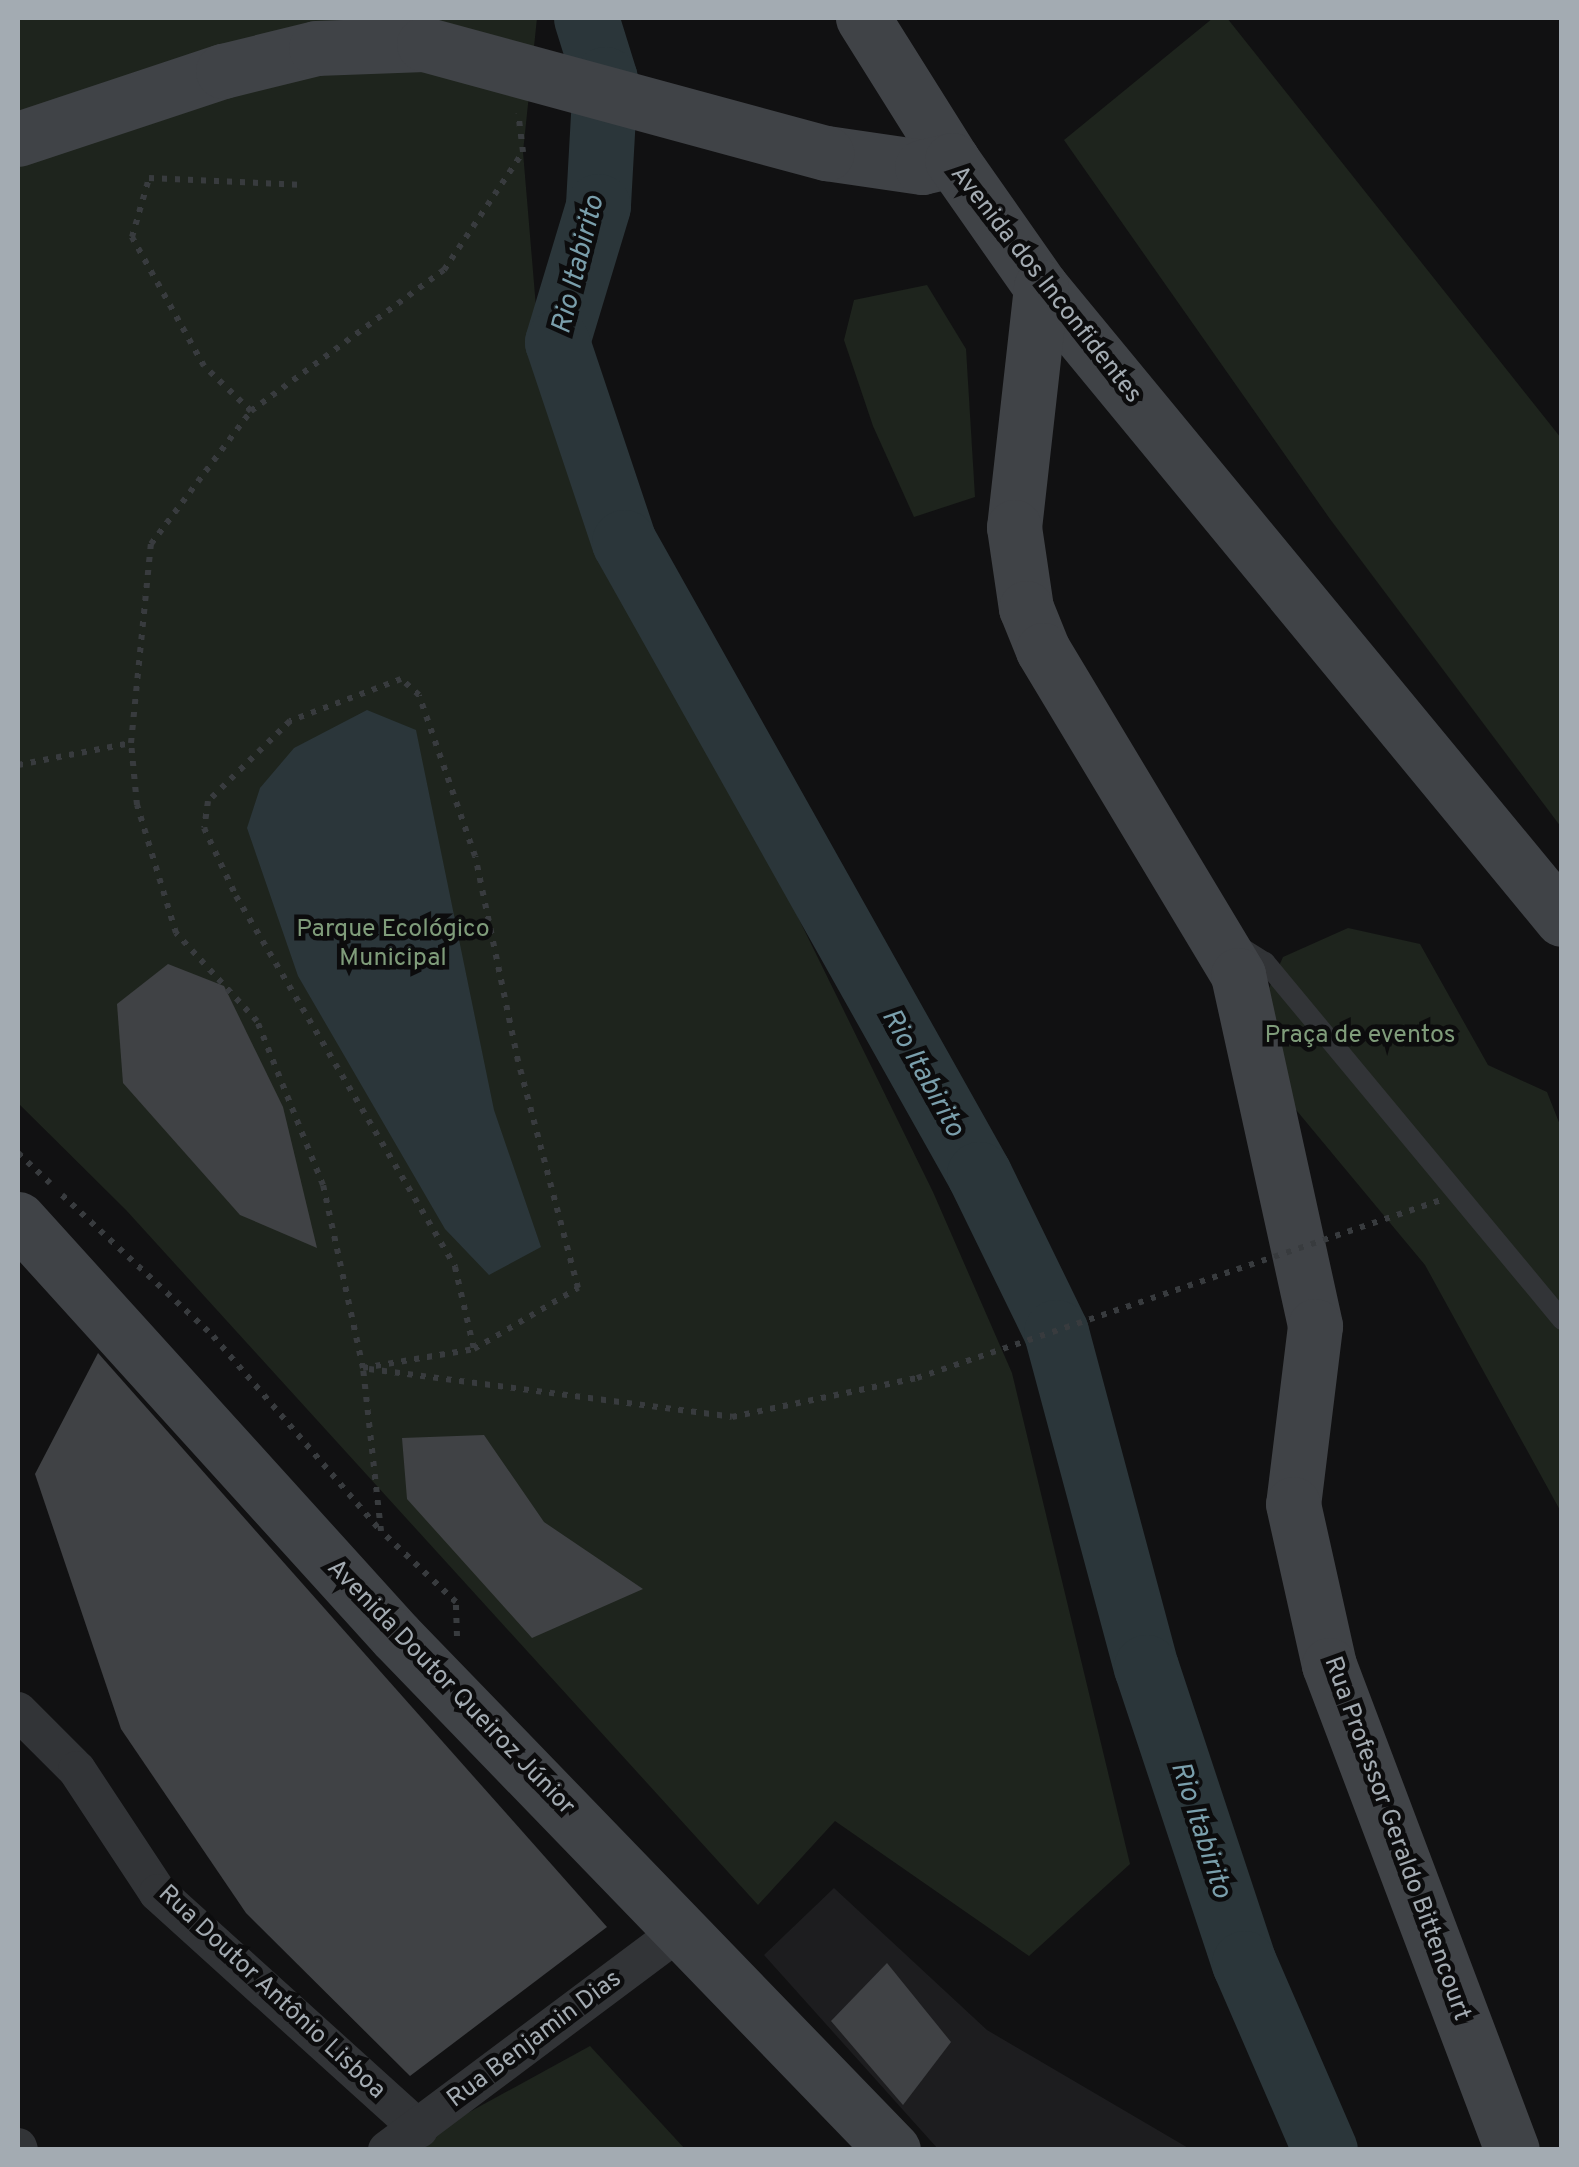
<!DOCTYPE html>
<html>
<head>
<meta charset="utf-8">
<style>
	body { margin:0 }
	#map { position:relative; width:1579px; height:2167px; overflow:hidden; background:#111112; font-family:Overpass,sans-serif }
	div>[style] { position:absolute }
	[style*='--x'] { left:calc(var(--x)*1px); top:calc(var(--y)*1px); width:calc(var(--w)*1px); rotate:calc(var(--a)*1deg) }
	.built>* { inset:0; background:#1d1d1f }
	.green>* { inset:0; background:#1e241d }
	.water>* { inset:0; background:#2b363a }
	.river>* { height:65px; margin:-32.5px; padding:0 32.5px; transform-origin:32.5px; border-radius:32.5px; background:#2b363a }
	.building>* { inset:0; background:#404245 }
	.path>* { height:6px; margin-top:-3px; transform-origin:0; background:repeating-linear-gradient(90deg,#383b3e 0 5px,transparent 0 13px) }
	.lane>* { height:20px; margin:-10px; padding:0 10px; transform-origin:10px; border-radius:10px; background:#323437 }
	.street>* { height:38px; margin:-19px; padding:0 19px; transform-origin:19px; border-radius:19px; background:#323437 }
	.secondary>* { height:55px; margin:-27.5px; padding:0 27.5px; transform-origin:27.5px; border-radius:27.5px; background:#404347 }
	.path-bridge>* { height:6px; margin-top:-3px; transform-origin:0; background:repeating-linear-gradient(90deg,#383b3e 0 5px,transparent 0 13px) }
	.secondary-bridge>* { height:55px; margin:-27.5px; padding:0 27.5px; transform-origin:27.5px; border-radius:27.5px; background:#404347 }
	span { translate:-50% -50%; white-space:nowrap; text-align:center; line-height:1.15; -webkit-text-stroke:9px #0c0c0d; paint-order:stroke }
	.street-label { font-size:25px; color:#a3abb2 }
	.park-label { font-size:25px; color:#7f9c7a }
	.water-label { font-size:28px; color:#7a9fac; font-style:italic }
	.frame { position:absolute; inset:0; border:20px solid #a3abb2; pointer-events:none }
</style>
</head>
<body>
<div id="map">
	<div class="built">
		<div style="clip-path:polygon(834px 1888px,987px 2030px,1190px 2149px,938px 2149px,764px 1955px)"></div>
	</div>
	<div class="green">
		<div style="clip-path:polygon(18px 18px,537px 18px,523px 152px,539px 343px,607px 550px,759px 838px,933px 1192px,1012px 1373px,1130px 1864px,1029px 1956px,835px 1821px,758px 1905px,126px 1210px,18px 1103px)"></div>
		<div style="clip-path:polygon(1213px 18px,1227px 18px,1561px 438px,1561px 827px,1330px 519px,1064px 140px)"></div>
		<div style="clip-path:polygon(927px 285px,966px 349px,975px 497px,914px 517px,873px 426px,844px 340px,854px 300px)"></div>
		<div style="clip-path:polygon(1348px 928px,1420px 944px,1488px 1065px,1547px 1092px,1562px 1130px,1561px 1512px,1425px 1265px,1243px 1046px,1283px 957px)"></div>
		<div style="clip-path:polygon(590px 2046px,685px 2149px,403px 2150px,433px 2132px)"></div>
	</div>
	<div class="water">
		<div style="clip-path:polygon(367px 710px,416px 730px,494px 1110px,541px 1247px,489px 1275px,445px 1229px,298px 976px,247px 828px,260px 788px,294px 748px)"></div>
	</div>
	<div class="river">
		<div style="--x:586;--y:18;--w:64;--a:72.7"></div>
		<div style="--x:605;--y:79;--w:127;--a:93.2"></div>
		<div style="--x:598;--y:206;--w:142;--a:106.8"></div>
		<div style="--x:557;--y:342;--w:211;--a:71.5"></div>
		<div style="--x:624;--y:542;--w:725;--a:60.68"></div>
		<div style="--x:979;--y:1174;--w:176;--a:64"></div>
		<div style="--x:1056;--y:1332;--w:347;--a:75"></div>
		<div style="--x:1146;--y:1667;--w:312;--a:71.7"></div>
		<div style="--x:1244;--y:1963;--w:204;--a:66.6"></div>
	</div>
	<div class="building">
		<div style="clip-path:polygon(168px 964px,224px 986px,283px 1107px,317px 1248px,240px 1215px,123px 1083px,117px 1004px)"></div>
		<div style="clip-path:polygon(98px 1353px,607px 1927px,410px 2076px,246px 1913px,121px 1729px,35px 1474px)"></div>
		<div style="clip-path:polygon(484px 1435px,544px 1522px,643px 1589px,532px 1638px,407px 1499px,402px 1438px)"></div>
		<div style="clip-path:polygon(887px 1963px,951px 2042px,903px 2105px,831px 2021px)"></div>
	</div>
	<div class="path">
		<div style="--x:251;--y:411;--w:65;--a:-136.2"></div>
		<div style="--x:204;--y:366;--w:148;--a:-119.2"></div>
		<div style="--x:132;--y:237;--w:61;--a:-73.9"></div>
		<div style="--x:149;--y:178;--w:155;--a:2.6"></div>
		<div style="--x:18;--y:765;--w:115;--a:-11"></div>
		<div style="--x:18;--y:1153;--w:44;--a:43.2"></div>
		<div style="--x:62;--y:1195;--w:207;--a:43"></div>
		<div style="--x:213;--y:1336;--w:256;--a:49.3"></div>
		<div style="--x:363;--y:1368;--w:113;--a:-9.7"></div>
		<div style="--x:474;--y:1349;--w:121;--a:-30.4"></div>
		<div style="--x:578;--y:1288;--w:235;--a:-104.8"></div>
		<div style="--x:518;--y:1061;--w:209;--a:-101.8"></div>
		<div style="--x:475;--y:856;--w:170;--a:-109.2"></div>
		<div style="--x:419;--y:695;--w:24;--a:-138"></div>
		<div style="--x:401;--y:679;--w:119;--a:159.3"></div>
		<div style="--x:290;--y:721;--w:115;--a:135.7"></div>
		<div style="--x:208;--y:801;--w:27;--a:98"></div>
		<div style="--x:204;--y:828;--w:75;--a:64.8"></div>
		<div style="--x:236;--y:896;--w:431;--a:59.4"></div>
		<div style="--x:455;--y:1267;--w:84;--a:77"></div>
		<div style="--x:369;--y:1369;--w:366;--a:7.5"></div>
		<div style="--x:732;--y:1417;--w:189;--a:-11.9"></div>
		<div style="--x:457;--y:1636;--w:34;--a:-92"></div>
		<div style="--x:456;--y:1602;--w:103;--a:-136.6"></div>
		<div style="--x:381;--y:1531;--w:164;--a:-96.3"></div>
		<div style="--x:363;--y:1368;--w:187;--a:-102.3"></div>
		<div style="--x:323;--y:1185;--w:177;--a:-111.9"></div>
		<div style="--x:257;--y:1021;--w:120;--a:-132.6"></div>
		<div style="--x:176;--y:933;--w:134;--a:-106.9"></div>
		<div style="--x:137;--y:805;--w:62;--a:-95.5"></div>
		<div style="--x:131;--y:743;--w:200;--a:-84.3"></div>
		<div style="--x:151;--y:544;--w:166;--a:-53.1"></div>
		<div style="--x:251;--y:411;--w:239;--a:-36.2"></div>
		<div style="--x:444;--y:270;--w:142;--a:-56.2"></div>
		<div style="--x:523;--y:152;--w:39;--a:-97"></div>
	</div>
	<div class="lane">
		<div style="--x:1239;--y:946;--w:31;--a:32"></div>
		<div style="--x:1265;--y:962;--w:465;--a:50.3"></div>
	</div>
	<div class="street">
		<div style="--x:18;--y:1711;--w:83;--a:45"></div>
		<div style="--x:77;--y:1770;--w:147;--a:56.6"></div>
		<div style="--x:158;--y:1893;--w:352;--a:42.1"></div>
		<div style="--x:18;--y:2147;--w:3;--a:72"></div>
		<div style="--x:387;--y:2150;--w:369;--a:-36.8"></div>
	</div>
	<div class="secondary">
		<div style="--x:863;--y:18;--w:168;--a:57.9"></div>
		<div style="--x:18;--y:139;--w:216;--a:-18.4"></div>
		<div style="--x:223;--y:71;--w:96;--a:-13.9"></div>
		<div style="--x:316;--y:48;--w:108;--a:-2.1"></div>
		<div style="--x:826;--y:153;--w:97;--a:8.3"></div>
		<div style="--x:922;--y:167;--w:31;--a:-13"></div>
		<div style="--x:952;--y:160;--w:155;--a:55"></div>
		<div style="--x:1041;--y:287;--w:819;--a:50.5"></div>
		<div style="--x:1041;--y:287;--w:242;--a:96.4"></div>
		<div style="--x:1014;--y:527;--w:82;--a:81.6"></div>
		<div style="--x:1026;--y:608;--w:45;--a:68"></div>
		<div style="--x:1043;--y:650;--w:379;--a:59"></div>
		<div style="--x:1238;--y:975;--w:359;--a:77.6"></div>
		<div style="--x:1315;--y:1326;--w:179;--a:97"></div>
		<div style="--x:1293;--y:1504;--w:165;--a:77.4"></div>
		<div style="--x:1329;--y:1665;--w:518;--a:69.33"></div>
		<div style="--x:18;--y:1219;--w:563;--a:47.81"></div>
		<div style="--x:396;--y:1636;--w:715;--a:45.96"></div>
	</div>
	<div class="path-bridge">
		<div style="--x:917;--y:1378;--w:553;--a:-18.76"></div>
	</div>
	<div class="secondary-bridge">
		<div style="--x:424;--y:44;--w:417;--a:15.2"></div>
	</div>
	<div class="street-label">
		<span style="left:1045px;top:285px;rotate:52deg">Avenida dos Inconfidentes</span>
		<span style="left:450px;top:1688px;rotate:46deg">Avenida Doutor Queiroz Júnior</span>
		<span style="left:1396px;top:1839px;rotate:70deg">Rua Professor Geraldo Bittencourt</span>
		<span style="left:271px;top:1993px;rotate:43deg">Rua Doutor Antônio Lisboa</span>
		<span style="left:535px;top:2040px;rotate:-37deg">Rua Benjamin Dias</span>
	</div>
	<div class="park-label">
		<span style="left:393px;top:945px">Parque Ecológico<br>Municipal</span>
		<span style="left:1360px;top:1036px">Praça de eventos</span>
	</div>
	<div class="water-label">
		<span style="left:579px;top:265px;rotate:-76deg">Rio Itabirito</span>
		<span style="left:922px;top:1073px;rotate:61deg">Rio Itabirito</span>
		<span style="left:1200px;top:1830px;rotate:72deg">Rio Itabirito</span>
	</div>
	<div class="frame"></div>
</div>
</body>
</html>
